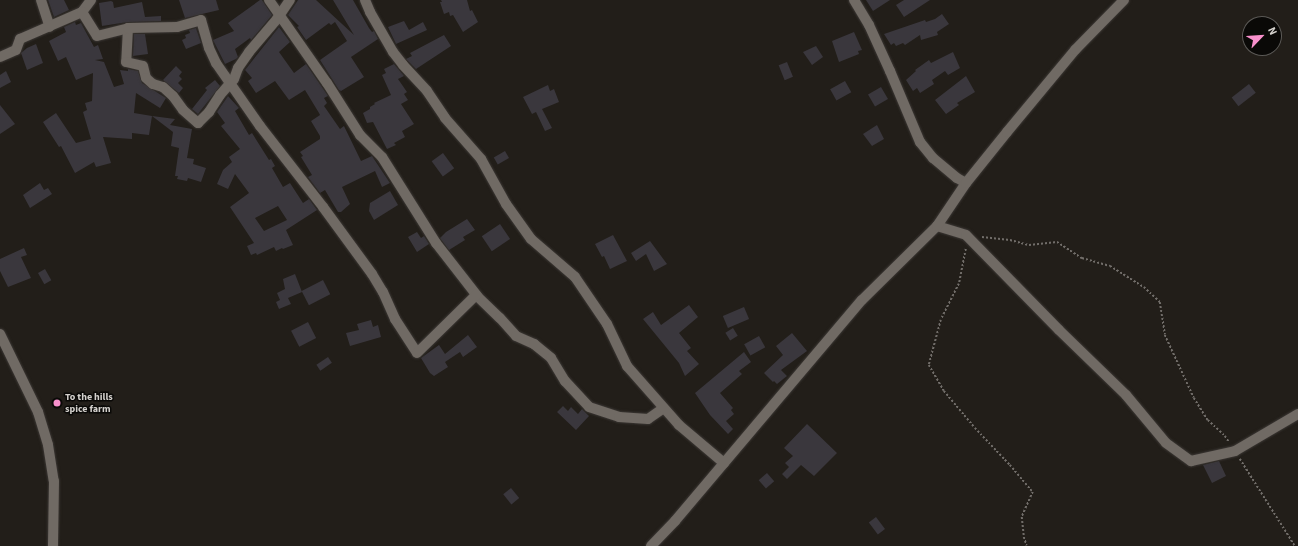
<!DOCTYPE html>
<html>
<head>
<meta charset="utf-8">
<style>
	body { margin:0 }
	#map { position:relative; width:1298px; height:546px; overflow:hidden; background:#221e19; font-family:"Source Sans 3",sans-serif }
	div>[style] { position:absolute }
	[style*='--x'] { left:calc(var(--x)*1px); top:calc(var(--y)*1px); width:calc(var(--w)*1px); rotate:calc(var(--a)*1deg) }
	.building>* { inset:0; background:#3a373d; transform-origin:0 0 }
	.path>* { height:1.5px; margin-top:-0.75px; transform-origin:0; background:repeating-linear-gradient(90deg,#716d69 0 2px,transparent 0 4px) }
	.roads { filter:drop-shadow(0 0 1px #3c3835) drop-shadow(0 0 1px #3c3835) }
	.minor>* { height:10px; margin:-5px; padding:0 5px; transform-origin:5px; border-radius:5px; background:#706a64 }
	.dots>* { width:11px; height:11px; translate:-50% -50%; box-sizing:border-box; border:2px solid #0a0907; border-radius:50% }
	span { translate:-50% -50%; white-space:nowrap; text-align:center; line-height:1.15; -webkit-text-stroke:3px #0a0907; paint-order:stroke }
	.poi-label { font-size:10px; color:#d4d1cd; font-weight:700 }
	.left { translate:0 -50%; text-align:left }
	.north { position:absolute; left:1242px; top:16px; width:40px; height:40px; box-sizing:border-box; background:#0a0907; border:1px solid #5b5956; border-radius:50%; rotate:65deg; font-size:11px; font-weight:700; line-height:16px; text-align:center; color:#d4d1cd }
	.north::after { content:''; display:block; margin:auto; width:14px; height:18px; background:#f890cc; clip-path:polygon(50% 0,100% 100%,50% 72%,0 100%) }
</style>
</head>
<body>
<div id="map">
	<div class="building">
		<div style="clip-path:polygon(48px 0,64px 0,69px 10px,54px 17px)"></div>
		<div style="clip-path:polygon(179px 0,216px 0,219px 10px,185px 18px)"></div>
		<div style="clip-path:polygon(260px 0,262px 0,272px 15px,251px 40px,250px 38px,235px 49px,238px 57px,236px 59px,225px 64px,213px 40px,234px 31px,228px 23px)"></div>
		<div style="clip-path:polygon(298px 0,316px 0,354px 35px,333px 0,353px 0,369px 28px,372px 32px,374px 31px,378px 39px,351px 57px,364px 77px,341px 91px,339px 90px,320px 60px,347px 41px,335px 22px,331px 25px,329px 23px,306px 40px,297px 27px,299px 26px,288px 15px)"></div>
		<div style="clip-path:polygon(441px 0,467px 0,470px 11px,472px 10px,478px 22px,463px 32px,453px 15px,450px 16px,449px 12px,444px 14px,440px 2px,442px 2px)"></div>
		<div style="clip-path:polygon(866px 0,890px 0,873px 11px)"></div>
		<div style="clip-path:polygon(904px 0,930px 0,904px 17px,896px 5px)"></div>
		<div style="clip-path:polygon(111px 1px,113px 2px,114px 8px,142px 2px,145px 17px,161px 16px,161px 21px,128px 22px,102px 26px,99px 3px)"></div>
		<div style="clip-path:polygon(942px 14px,949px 24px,937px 32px,938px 35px,921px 40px,920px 35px,905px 45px,903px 43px,896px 46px,894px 43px,891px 45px,884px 34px,925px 20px,926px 22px,935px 19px)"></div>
		<div style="clip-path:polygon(404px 21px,409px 30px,423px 22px,427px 30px,396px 44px,388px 27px)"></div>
		<div style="clip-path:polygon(75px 22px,76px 25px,81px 23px,94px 47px,98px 45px,103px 59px,95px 60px,104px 62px,114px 87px,124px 84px,120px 70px,128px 71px,128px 69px,138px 71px,142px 83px,166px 98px,160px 108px,136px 93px,134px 113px,152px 116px,149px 135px,132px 133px,132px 139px,103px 137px,111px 163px,96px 167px,94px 162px,75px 173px,61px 146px,59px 147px,43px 122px,56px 113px,76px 143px,91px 139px,83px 112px,87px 110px,85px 103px,92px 101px,93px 73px,76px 80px,66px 57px,58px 61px,49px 41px,66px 32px,64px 27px)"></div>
		<div style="clip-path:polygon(279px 27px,290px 42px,279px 52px,294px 73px,306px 64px,328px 96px,324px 98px,327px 103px,324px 106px,340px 129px,344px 126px,361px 161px,372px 156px,390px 183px,382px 187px,375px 171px,342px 187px,350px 204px,341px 212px,338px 212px,325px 190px,320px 193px,308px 177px,312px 175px,301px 157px,303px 156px,300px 152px,320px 139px,320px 136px,311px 121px,320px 115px,319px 113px,305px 90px,289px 100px,275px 81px,256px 93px,248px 81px,252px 78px,245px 70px)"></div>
		<div style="clip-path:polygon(196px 28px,201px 43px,186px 49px,182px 40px,186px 38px,185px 35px,190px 33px,189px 30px)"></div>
		<div style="clip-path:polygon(854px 32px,862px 50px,858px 51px,859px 54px,839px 62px,832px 41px)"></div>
		<div style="clip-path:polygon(134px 34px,145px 34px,148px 54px,133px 56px)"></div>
		<div style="clip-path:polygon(444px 35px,451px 46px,416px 69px,406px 59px,412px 56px,410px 53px)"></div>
		<div style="clip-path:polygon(36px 44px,43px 63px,27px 70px,21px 53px,27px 48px)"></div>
		<div style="clip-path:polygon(816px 46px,823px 57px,812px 65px,803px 52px)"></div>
		<div style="clip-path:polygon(953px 52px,960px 68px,948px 75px,945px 71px,932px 80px,934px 84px,920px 93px,917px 88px,913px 91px,906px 80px,916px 71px,915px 70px,929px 60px,931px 63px)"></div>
		<div style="left:787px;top:62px;width:16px;height:9px;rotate:68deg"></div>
		<div style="clip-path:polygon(394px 64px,404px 76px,398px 79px,407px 92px,404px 94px,408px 100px,401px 104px,414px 124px,402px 131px,405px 137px,394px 143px,396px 145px,387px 149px,373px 122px,367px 123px,363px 113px,370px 109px,370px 107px,375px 104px,374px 103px,391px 95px,382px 75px,386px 73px,384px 69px)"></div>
		<div style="clip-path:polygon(176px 66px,182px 72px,179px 76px,182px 79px,178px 83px,183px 88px,179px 93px,163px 80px)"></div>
		<div style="clip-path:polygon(6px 71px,11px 82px,0 88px,0 75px)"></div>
		<div style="clip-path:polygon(966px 76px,975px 92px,957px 103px,959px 105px,946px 114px,935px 100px)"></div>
		<div style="clip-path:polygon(215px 80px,220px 86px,198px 114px,192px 109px,207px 90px,205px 88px)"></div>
		<div style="left:845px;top:81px;width:13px;height:17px;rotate:61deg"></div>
		<div style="left:1249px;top:84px;width:11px;height:22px;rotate:52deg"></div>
		<div style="clip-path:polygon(548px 85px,550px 91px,554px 89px,559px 102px,542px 109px,552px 128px,545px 131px,536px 112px,532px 114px,523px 97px)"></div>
		<div style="left:881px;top:87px;width:14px;height:15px;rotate:60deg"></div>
		<div style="clip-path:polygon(evenodd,228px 96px,239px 108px,235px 111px,249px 135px,252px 133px,269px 160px,271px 159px,275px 166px,272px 168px,283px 187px,290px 183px,303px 203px,309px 199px,317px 210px,286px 230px,293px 245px,283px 249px,282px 248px,276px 251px,274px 247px,257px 255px,256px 253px,251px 255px,247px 246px,254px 243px,230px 207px,249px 193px,235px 174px,228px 189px,217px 184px,223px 170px,232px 162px,229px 157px,240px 149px,221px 126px,225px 123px,217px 112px,228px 96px,278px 206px,287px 220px,264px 231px,255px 218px,278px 206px)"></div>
		<div style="clip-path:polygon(0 105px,15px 124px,0 134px)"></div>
		<div style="clip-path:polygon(152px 116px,175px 119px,170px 125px,192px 129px,187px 158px,194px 159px,193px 164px,206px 168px,201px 182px,188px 178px,187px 181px,177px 179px,178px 176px,175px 176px,179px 148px,171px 146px,173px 132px)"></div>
		<div style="clip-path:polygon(877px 125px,884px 139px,872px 146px,863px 134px)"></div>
		<div style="left:505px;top:151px;width:8px;height:13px;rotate:60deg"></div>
		<div style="left:443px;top:153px;width:19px;height:14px;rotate:54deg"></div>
		<div style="clip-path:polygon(40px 183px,44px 190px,48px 188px,52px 194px,30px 208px,23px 195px)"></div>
		<div style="clip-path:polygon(390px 191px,398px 205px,374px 220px,369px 211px,370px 203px)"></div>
		<div style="clip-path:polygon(467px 219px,475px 230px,463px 237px,465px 240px,449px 250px,440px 238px,446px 232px)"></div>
		<div style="left:500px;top:224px;width:18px;height:22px;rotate:56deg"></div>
		<div style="clip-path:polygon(417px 232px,421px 238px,424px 236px,429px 244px,417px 252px,408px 237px)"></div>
		<div style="clip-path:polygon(613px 235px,627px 261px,610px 269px,604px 256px,602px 257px,595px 244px)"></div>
		<div style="clip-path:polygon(650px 241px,667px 264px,654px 271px,646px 254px,636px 261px,631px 253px)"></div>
		<div style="clip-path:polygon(24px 248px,27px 255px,21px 257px,31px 278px,8px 287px,0 271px,0 259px)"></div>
		<div style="left:45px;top:269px;width:13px;height:8px;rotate:61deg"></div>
		<div style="clip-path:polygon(295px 274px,302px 292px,288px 298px,291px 304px,279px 309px,276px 302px,280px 300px,277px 293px,285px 289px,283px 279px)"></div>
		<div style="left:323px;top:280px;width:16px;height:24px;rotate:63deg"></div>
		<div style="clip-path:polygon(689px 305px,698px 317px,679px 333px,691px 348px,687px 351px,699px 364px,685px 376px,679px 363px,643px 319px,653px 312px,661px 325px)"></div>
		<div style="left:744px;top:307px;width:13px;height:23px;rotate:67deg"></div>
		<div style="clip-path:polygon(371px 320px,373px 327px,378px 325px,381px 337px,350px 346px,346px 333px,359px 330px,357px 324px)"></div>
		<div style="left:308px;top:322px;width:18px;height:19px;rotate:63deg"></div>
		<div style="left:733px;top:328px;width:9px;height:9px;rotate:58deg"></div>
		<div style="clip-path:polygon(792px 333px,807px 351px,781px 370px,787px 376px,777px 384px,774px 381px,773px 382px,764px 373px,783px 355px,776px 346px)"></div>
		<div style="clip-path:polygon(468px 335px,477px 347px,463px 357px,460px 352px,445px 362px,448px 367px,434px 376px,430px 373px,421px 358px,439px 345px,445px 354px)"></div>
		<div style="left:759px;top:336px;width:13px;height:17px;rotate:61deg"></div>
		<div style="clip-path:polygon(744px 352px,751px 362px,739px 371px,742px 374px,720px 393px,733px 408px,731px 410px,734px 414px,726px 421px,733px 429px,728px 434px,710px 415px,695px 393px)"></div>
		<div style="left:328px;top:357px;width:7px;height:14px;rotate:56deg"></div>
		<div style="clip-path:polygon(563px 406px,568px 411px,571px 407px,578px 414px,582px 409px,589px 416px,576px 430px,557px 412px)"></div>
		<div style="clip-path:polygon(807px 424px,837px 453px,814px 476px,801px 465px,787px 479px,782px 474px,789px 467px,785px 463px,793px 456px,784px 448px)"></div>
		<div style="clip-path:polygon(1219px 461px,1226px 476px,1212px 483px,1203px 465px)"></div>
		<div style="left:767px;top:473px;width:11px;height:11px;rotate:49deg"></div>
		<div style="left:511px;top:488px;width:13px;height:10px;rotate:51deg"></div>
		<div style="left:876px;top:517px;width:15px;height:9px;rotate:53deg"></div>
	</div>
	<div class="path">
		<div style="--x:982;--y:237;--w:28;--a:6"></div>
		<div style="--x:1010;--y:240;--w:20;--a:15"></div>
		<div style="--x:1029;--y:245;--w:28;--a:-6"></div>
		<div style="--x:1057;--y:242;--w:30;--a:33"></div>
		<div style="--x:1082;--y:258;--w:29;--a:16"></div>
		<div style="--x:1110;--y:266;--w:40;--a:32"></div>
		<div style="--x:1144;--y:287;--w:22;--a:43"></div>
		<div style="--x:1160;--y:302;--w:33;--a:81"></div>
		<div style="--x:1165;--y:335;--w:69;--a:65.3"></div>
		<div style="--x:1194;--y:398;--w:26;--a:58"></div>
		<div style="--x:1208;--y:420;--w:23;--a:43"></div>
		<div style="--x:1225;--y:436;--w:7;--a:56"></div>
		<div style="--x:966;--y:249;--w:36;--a:101"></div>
		<div style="--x:959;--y:284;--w:40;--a:116.6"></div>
		<div style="--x:941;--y:320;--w:47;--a:104.9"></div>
		<div style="--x:929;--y:365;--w:30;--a:60"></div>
		<div style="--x:944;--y:391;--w:48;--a:50"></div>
		<div style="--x:975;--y:428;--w:51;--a:46.6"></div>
		<div style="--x:1010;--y:465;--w:35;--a:50"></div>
		<div style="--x:1033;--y:492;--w:27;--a:114"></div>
		<div style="--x:1022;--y:517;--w:20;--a:84"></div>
		<div style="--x:1024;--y:537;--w:9;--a:72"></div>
		<div style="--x:1240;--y:459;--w:103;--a:57.7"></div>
	</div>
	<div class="roads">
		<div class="minor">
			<div style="--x:41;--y:0;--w:28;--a:72"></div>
			<div style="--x:269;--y:0;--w:101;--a:55.1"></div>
			<div style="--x:327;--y:83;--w:62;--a:57.6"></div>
			<div style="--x:360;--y:135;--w:31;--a:45"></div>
			<div style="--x:382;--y:157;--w:102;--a:57.9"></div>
			<div style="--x:436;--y:243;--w:68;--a:52.1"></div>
			<div style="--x:478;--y:297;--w:30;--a:44"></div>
			<div style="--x:500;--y:318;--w:24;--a:48"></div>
			<div style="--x:516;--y:336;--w:20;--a:24"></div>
			<div style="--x:534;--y:344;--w:22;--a:39"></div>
			<div style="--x:551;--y:358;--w:27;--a:59"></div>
			<div style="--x:565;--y:381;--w:35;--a:47"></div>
			<div style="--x:589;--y:407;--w:32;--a:18"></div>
			<div style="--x:619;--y:417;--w:29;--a:4"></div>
			<div style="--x:648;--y:419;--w:19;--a:-35"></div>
			<div style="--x:365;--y:0;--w:13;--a:67"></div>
			<div style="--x:370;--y:12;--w:46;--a:60.1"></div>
			<div style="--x:393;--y:52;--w:16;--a:52"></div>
			<div style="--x:403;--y:65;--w:35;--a:47"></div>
			<div style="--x:427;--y:91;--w:32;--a:56"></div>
			<div style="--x:445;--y:118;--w:55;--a:48.7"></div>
			<div style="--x:481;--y:159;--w:51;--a:60.9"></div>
			<div style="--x:506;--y:204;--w:43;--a:54.5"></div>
			<div style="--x:531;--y:239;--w:58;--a:40.8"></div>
			<div style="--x:575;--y:277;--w:57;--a:55.8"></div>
			<div style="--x:607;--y:324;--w:47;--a:64.5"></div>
			<div style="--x:627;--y:366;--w:79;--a:48.6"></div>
			<div style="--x:679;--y:425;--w:59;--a:40.2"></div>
			<div style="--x:854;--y:0;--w:29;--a:59"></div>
			<div style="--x:869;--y:25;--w:51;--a:65.5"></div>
			<div style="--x:890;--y:71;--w:77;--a:67.1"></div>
			<div style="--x:920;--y:142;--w:21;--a:51"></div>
			<div style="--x:933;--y:158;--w:31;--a:40"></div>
			<div style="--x:957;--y:178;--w:10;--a:29"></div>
			<div style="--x:82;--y:12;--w:15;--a:-53"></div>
			<div style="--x:128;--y:28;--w:34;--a:93"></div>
			<div style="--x:126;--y:62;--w:17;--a:13"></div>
			<div style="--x:143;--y:66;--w:12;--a:76"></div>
			<div style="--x:146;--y:78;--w:9;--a:41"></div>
			<div style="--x:153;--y:84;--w:10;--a:17"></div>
			<div style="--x:163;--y:87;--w:13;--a:42"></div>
			<div style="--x:173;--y:96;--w:17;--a:54"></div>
			<div style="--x:183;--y:110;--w:20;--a:41"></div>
			<div style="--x:198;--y:123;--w:16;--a:-45"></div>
			<div style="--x:209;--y:112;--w:20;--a:-57"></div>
			<div style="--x:220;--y:95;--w:21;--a:-49"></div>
			<div style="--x:234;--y:79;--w:12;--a:-70"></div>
			<div style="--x:238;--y:68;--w:19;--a:-55"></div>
			<div style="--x:249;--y:52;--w:43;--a:-49.7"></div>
			<div style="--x:277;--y:19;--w:23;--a:-56"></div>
			<div style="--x:0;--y:57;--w:17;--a:-24"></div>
			<div style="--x:16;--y:50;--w:12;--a:-70"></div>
			<div style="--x:20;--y:39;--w:68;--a:-23.5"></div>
			<div style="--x:82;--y:12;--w:28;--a:58"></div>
			<div style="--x:97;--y:36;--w:32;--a:-14"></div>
			<div style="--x:128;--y:28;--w:49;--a:-1.2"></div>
			<div style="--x:177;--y:27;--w:25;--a:-16"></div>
			<div style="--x:201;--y:20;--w:29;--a:74"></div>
			<div style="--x:209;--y:48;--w:17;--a:65"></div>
			<div style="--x:216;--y:63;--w:77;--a:55.1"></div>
			<div style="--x:260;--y:126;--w:103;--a:52.1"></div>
			<div style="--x:323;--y:207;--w:83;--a:53.8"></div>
			<div style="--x:372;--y:274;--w:21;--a:59"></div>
			<div style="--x:383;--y:292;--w:30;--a:66"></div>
			<div style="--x:395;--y:319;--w:40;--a:57.1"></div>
			<div style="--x:417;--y:353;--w:83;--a:-44.5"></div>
			<div style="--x:937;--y:226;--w:30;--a:17"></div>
			<div style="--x:966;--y:235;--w:133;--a:45.6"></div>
			<div style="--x:1059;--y:330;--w:93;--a:44.1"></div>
			<div style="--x:1126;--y:395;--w:62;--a:50.2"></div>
			<div style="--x:1166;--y:443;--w:31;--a:36"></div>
			<div style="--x:1191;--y:461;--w:45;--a:-12.8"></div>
			<div style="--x:1235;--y:451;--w:73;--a:-30.4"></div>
			<div style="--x:0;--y:334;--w:87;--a:64"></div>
			<div style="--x:38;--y:412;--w:34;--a:73"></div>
			<div style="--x:48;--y:445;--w:36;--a:81"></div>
			<div style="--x:54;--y:481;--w:65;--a:90.9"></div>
			<div style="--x:651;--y:546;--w:35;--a:-46"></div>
			<div style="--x:675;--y:521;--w:289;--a:-49.8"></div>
			<div style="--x:862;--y:300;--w:105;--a:-44.6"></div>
			<div style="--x:937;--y:226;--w:52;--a:-56"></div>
			<div style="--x:966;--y:183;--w:65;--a:-51.2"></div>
			<div style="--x:1007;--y:132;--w:107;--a:-50.3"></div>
			<div style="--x:1075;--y:50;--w:70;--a:-45.6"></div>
		</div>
	</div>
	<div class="dots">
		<div style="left:57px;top:403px;background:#f890cc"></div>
	</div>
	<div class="poi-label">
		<span class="left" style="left:65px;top:403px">To the hills<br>spice farm</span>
	</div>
	<div class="north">N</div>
</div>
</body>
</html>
